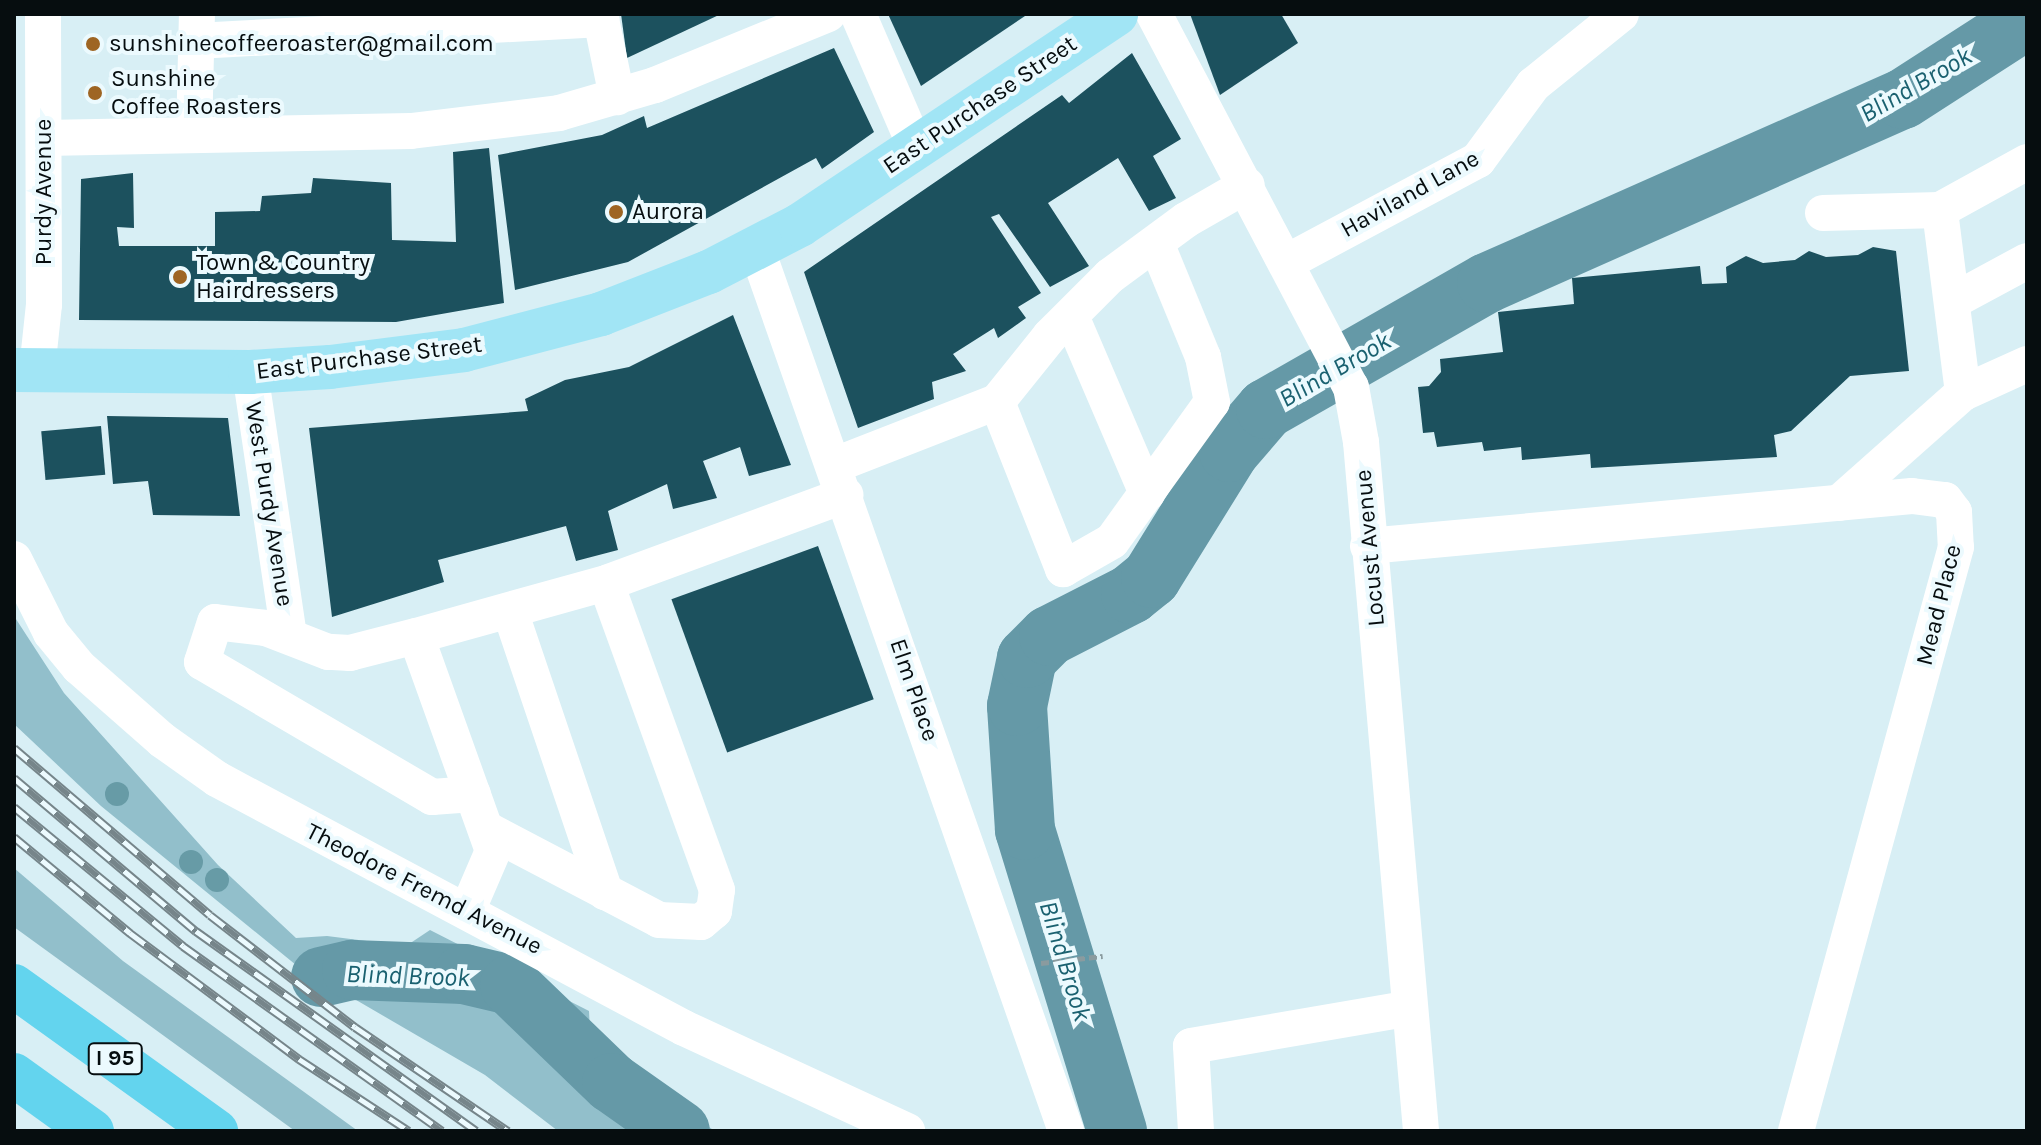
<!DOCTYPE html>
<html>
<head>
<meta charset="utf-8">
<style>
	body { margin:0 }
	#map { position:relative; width:2041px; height:1145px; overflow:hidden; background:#d8eff5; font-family:Karla,sans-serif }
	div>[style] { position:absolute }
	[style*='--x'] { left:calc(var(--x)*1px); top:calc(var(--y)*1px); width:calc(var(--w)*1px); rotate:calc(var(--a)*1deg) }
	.green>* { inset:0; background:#92bfcb }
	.river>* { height:60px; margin:-30px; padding:0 30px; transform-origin:30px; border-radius:30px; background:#6599a7 }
	.building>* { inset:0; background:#1c515e; transform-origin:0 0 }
	.path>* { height:5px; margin-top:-2.5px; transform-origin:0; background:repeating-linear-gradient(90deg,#8a9b9f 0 8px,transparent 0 12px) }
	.minor>* { height:36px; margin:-18px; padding:0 18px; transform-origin:18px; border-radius:18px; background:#fff }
	.major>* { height:44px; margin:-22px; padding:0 22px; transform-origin:22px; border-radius:22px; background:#a1e5f5 }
	.highway>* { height:44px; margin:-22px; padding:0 22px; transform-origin:22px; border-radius:22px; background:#63d4ee }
	.rail>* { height:9px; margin-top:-4.5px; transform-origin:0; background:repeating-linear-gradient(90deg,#ecfafe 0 18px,#76858a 0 36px); box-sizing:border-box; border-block:2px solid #76858a }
	.trees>* { width:24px; height:24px; margin:-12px; border-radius:50%; background:#679ba6 }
	.dots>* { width:22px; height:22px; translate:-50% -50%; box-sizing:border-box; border:4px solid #ecfafe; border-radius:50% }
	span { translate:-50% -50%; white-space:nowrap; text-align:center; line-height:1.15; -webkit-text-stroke:8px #ecfafe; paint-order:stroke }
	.shield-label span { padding:2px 6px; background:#ecfafe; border:2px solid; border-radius:6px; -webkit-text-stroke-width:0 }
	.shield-label { font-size:22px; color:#060d0f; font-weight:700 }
	.poi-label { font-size:24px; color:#060d0f }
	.left { translate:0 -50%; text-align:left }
	.street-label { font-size:24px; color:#060d0f }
	.water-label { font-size:26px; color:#1a6170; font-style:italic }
	.frame { position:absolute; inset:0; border:16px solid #060d0f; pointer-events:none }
</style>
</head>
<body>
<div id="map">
	<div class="green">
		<div style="clip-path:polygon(14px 616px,64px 693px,218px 865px,296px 938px,327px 936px,406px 946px,430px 930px,589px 1011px,591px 1050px,715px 1131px,558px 1131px,485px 1075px,296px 965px,101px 806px,14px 724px)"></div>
		<div style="clip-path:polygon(14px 868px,123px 961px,358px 1131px,295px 1131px,14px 927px)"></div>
	</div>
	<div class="river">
		<div style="--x:321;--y:977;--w:32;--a:-13"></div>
		<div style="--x:352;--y:970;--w:112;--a:2"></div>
		<div style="--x:464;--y:974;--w:47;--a:13.4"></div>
		<div style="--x:510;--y:985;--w:141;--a:43.9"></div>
		<div style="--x:612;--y:1083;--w:83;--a:35.2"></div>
		<div style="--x:1117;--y:1131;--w:315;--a:-107"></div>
		<div style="--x:1025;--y:830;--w:124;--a:-93.7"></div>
		<div style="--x:1017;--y:706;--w:49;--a:-78.2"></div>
		<div style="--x:1027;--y:658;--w:31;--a:-45"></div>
		<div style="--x:1049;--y:636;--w:92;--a:-27.1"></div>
		<div style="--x:1131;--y:594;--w:26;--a:-39"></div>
		<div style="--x:1151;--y:578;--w:148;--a:-58.2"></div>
		<div style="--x:1229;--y:452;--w:57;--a:-49.3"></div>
		<div style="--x:1266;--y:409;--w:254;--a:-29.7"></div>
		<div style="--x:1487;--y:283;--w:455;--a:-23.9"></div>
		<div style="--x:1903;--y:99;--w:148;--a:-32.8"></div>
	</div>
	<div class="building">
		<div style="clip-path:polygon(621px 14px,721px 14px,627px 58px)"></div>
		<div style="clip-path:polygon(888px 14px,1028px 14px,921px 86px)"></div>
		<div style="clip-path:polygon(1190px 14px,1281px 14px,1298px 43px,1220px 95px)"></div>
		<div style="clip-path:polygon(834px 48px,874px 132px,822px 169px,816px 158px,628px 262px,515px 290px,498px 155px,602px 135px,644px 116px,647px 128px)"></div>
		<div style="clip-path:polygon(1132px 53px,1181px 139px,1153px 156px,1176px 198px,1149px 211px,1118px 158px,1048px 203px,1089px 266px,1050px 287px,999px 214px,991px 217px,1041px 293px,1018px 307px,1026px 318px,998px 338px,994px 328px,953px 354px,966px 371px,932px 382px,934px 399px,858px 428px,804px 272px,1062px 95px,1069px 103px)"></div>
		<div style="clip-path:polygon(489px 148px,504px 303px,396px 322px,79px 320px,81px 179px,133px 173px,134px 228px,117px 227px,119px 246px,215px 246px,215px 212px,260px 211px,262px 196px,311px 193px,313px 178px,391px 183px,392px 240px,456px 242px,453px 152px)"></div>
		<div style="clip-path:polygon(1873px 247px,1896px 251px,1909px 371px,1850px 376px,1791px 431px,1774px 435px,1777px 457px,1591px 468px,1590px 454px,1522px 460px,1521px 447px,1484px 451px,1482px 442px,1437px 447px,1434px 432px,1423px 433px,1418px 387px,1429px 386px,1441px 372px,1440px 359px,1503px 352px,1498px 312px,1574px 304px,1572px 278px,1700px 266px,1702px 284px,1727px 283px,1726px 267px,1746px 256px,1763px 263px,1795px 260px,1809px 251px,1826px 257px,1858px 255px)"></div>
		<div style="clip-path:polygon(733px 315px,791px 465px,749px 476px,740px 447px,703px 461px,717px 498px,673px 509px,667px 484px,608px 511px,618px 550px,576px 561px,566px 526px,438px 560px,444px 582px,332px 617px,309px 428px,528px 411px,525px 399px,565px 380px,629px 367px)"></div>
		<div style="clip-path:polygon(107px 416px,228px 418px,240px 516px,153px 515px,148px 481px,113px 484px)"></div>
		<div style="left:101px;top:426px;width:49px;height:60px;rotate:85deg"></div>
		<div style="left:818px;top:546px;width:163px;height:156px;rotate:70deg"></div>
	</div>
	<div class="path">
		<div style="--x:1041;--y:963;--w:62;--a:-6.4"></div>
	</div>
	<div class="minor">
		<div style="--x:600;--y:14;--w:85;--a:78.4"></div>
		<div style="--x:858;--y:14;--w:146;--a:66.6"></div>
		<div style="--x:1154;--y:14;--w:422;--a:62.2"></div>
		<div style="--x:1351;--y:387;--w:56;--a:79.7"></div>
		<div style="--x:1361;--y:442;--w:692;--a:85.02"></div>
		<div style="--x:196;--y:41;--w:406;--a:-3.1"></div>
		<div style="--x:194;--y:135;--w:121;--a:-88.6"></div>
		<div style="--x:44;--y:138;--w:367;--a:-1.1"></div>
		<div style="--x:411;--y:131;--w:149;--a:-6.9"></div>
		<div style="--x:559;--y:113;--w:100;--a:-16.3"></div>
		<div style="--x:655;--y:85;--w:187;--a:-22.3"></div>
		<div style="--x:1823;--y:213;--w:117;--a:-1.5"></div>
		<div style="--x:757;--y:250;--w:934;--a:70.67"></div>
		<div style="--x:1289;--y:261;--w:214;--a:-28.1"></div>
		<div style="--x:1478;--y:160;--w:93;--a:-53.7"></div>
		<div style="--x:1533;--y:85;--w:113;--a:-38.9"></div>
		<div style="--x:1953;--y:301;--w:84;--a:-28.4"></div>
		<div style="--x:1071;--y:316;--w:193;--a:66.8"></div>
		<div style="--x:37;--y:370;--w:65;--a:-83.9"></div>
		<div style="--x:44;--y:305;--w:291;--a:-90.2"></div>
		<div style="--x:250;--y:372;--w:267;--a:81.6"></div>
		<div style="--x:1963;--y:393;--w:184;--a:-97.2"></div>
		<div style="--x:1940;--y:210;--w:99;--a:-28.9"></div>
		<div style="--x:997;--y:402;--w:180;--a:68.4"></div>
		<div style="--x:1063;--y:569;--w:56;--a:-29.7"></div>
		<div style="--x:1112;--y:541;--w:171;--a:-54.3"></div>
		<div style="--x:1212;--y:402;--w:46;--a:-101.3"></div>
		<div style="--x:1203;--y:357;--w:123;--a:-112.4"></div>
		<div style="--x:835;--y:465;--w:174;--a:-21.3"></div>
		<div style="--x:997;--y:402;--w:85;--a:-51.2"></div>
		<div style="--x:1050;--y:336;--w:85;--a:-45"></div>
		<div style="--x:1110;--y:276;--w:94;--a:-36.4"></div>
		<div style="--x:1186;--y:220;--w:70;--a:-29.8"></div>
		<div style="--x:1839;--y:503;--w:166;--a:-41.6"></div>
		<div style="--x:1963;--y:393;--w:70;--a:-24.4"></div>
		<div style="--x:1368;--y:546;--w:546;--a:-5.25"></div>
		<div style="--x:1912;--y:496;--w:33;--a:7"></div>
		<div style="--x:1945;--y:500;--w:15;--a:53"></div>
		<div style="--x:1954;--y:512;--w:35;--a:87"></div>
		<div style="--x:1956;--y:547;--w:606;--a:105.32"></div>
		<div style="--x:14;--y:559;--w:83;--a:63.4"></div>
		<div style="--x:51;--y:633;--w:44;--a:50.5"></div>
		<div style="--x:79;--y:667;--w:111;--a:41.3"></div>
		<div style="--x:162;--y:740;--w:67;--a:35.3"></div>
		<div style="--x:217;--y:779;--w:529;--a:28.07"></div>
		<div style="--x:684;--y:1028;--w:246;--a:24.8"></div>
		<div style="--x:510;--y:611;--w:297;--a:71.3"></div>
		<div style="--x:416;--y:636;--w:68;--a:165.6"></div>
		<div style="--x:350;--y:653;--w:22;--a:-177"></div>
		<div style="--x:328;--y:652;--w:66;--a:-158.8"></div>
		<div style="--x:266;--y:628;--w:51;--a:-173.3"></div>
		<div style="--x:215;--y:622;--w:42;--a:108"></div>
		<div style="--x:202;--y:662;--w:267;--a:30.4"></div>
		<div style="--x:432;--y:797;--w:41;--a:-4.2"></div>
		<div style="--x:486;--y:829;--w:195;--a:27.7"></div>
		<div style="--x:659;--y:920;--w:42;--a:2.7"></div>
		<div style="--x:701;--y:922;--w:17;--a:-40"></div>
		<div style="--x:714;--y:911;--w:21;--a:-82"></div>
		<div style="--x:717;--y:890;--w:326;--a:-109.9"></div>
		<div style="--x:468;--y:909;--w:63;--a:-66.7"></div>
		<div style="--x:493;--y:851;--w:228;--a:-109.7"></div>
		<div style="--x:416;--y:636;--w:200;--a:-15.6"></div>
		<div style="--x:609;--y:582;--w:252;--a:-20.2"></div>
		<div style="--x:1196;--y:1131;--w:85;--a:-93.4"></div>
		<div style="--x:1191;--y:1046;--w:222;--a:-9.8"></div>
	</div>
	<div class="major">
		<div style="--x:14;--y:370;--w:236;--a:0.5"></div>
		<div style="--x:250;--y:372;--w:80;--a:-3.6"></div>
		<div style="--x:330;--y:367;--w:135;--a:-7.2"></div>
		<div style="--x:464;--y:350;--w:142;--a:-14.7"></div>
		<div style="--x:601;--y:314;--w:116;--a:-21.3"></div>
		<div style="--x:709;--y:272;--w:102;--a:-27.3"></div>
		<div style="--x:800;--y:225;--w:380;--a:-33.7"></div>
	</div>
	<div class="highway">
		<div style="--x:14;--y:986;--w:249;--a:35.7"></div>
		<div style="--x:14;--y:1075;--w:96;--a:35.7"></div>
	</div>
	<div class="rail">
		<div style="--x:14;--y:748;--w:257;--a:40.4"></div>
		<div style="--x:210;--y:915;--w:183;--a:37.7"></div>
		<div style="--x:355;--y:1027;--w:185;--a:34.2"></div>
		<div style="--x:14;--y:778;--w:238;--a:40.1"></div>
		<div style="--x:196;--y:931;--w:344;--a:35.5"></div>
		<div style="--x:14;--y:807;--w:219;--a:39.4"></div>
		<div style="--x:183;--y:946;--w:318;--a:35.5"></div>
		<div style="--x:14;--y:837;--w:151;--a:39.6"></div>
		<div style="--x:130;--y:933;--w:211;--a:36.7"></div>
		<div style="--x:299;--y:1059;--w:131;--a:33.2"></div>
	</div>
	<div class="trees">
		<div style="left:117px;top:794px"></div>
		<div style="left:191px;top:862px"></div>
		<div style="left:217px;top:880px"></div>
	</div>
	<div class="dots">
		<div style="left:93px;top:44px;background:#9e6523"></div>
		<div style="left:95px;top:93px;background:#9e6523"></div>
		<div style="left:616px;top:212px;background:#9e6523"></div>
		<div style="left:180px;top:277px;background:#9e6523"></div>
	</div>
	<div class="shield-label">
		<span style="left:115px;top:1059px">I 95</span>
	</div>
	<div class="poi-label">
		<span class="left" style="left:109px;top:44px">sunshinecoffeeroaster@gmail.com</span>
		<span class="left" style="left:111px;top:93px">Sunshine<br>Coffee Roasters</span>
		<span class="left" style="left:632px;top:212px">Aurora</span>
		<span class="left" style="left:196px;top:277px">Town &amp; Country<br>Hairdressers</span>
	</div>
	<div class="street-label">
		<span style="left:980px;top:105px;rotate:-34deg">East Purchase Street</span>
		<span style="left:44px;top:192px;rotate:-90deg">Purdy Avenue</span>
		<span style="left:1410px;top:194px;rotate:-29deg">Haviland Lane</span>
		<span style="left:369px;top:358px;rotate:-7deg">East Purchase Street</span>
		<span style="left:269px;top:504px;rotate:81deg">West Purdy Avenue</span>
		<span style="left:1370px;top:548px;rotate:-95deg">Locust Avenue</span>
		<span style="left:1939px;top:605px;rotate:-76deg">Mead Place</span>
		<span style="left:914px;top:690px;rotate:71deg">Elm Place</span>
		<span style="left:424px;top:889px;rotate:27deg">Theodore Fremd Avenue</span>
	</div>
	<div class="water-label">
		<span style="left:1916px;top:85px;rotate:-30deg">Blind Brook</span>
		<span style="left:1335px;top:370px;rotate:-30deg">Blind Brook</span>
		<span style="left:1065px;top:961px;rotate:73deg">Blind Brook</span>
		<span style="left:408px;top:976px;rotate:2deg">Blind Brook</span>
	</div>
	<div class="frame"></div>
</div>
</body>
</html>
